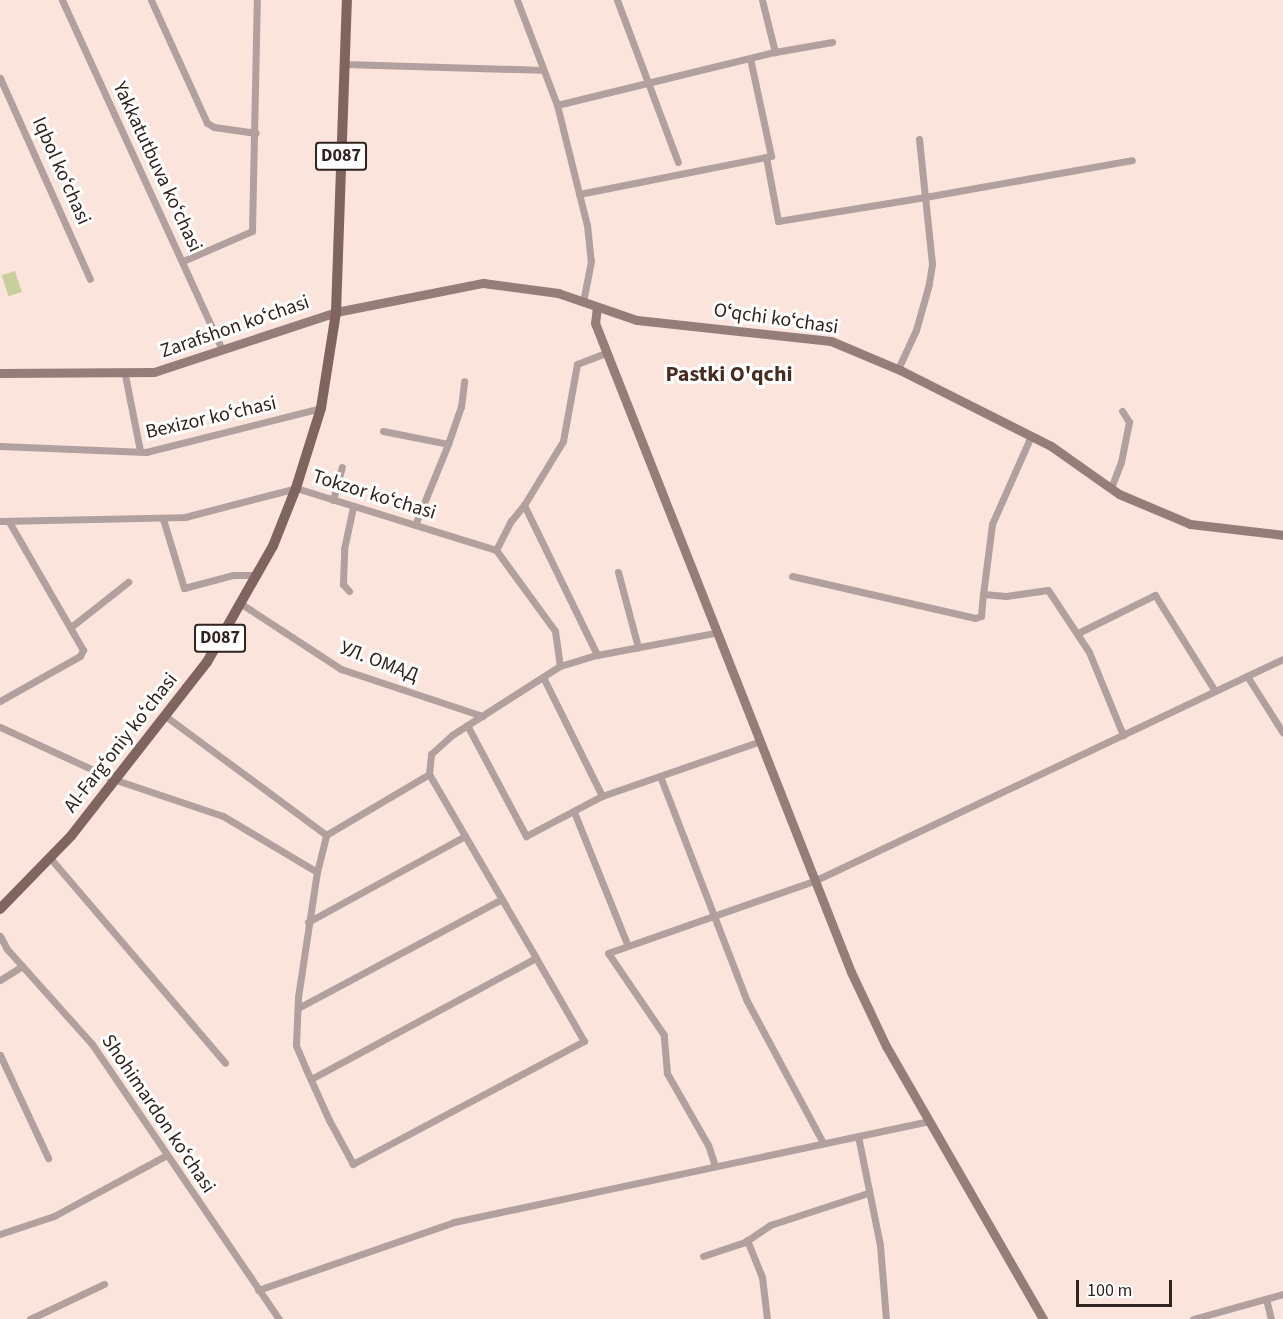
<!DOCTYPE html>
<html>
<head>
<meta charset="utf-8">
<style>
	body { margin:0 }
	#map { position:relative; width:1283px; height:1319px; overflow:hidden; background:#fae4db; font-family:"Source Sans 3",sans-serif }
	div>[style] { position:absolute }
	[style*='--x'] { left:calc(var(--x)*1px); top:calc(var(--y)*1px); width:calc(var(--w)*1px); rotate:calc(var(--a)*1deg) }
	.green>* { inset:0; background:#c9ce9d; transform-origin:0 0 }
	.street>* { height:7px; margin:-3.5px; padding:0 3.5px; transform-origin:3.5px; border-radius:3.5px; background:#b1a09d }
	.secondary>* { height:9px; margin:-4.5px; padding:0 4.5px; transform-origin:4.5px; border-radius:4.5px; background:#957d79 }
	.primary>* { height:10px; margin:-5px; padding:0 5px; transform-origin:5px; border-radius:5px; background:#80645f }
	span { translate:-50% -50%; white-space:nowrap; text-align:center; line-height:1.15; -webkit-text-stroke:6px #fff; paint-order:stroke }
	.shield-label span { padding:2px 4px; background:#fff; border:2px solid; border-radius:4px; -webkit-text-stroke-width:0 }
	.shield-label { font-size:18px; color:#31231e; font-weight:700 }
	.street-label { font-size:20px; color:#31231e }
	.quarter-label { font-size:22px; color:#472c21; font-weight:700 }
	.scale { position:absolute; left:1076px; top:1280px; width:96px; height:27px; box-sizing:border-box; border:3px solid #31231e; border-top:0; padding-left:8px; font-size:18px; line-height:21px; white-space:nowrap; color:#31231e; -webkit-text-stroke:4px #fff; paint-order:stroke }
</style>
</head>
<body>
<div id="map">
	<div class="green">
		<div style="left:15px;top:271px;width:22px;height:14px;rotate:72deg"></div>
	</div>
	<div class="street">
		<div style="--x:62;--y:0;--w:383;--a:65.4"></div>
		<div style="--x:151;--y:0;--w:135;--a:65.5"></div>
		<div style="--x:207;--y:123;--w:8;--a:30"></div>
		<div style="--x:214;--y:127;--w:42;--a:8.1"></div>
		<div style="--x:517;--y:0;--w:112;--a:69.1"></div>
		<div style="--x:557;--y:105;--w:224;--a:-13.7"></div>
		<div style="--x:775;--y:52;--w:58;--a:-10"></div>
		<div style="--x:617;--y:0;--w:173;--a:69.4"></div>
		<div style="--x:762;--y:0;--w:54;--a:76"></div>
		<div style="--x:344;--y:64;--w:198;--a:1.7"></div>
		<div style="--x:0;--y:78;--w:220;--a:65.9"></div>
		<div style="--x:557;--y:105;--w:124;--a:76"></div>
		<div style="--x:587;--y:225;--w:36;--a:84"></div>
		<div style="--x:591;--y:261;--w:42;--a:101"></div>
		<div style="--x:919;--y:139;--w:58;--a:84.1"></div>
		<div style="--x:925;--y:197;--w:210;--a:-10.1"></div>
		<div style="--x:766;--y:157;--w:65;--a:79.4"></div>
		<div style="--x:778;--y:221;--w:149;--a:-9.3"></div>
		<div style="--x:925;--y:197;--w:67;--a:84"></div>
		<div style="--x:932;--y:264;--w:20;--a:99"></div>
		<div style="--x:929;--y:284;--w:48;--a:105.8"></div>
		<div style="--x:916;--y:330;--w:43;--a:114.8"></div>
		<div style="--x:579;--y:194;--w:196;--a:-11.2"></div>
		<div style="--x:771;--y:156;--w:100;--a:-102.1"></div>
		<div style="--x:183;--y:261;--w:75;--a:-23.5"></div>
		<div style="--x:252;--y:231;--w:231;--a:-88.8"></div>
		<div style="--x:125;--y:375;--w:77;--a:78.8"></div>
		<div style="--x:383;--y:431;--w:66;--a:11.3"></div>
		<div style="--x:448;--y:444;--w:39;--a:-71"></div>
		<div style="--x:461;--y:407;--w:26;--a:-83"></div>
		<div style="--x:1031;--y:436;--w:96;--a:113.9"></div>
		<div style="--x:992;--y:524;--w:71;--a:97.3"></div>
		<div style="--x:983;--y:594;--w:23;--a:5"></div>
		<div style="--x:1006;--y:596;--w:42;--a:-8.1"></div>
		<div style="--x:1048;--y:590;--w:74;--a:56.5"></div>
		<div style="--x:1089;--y:652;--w:90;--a:67.7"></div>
		<div style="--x:0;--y:446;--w:146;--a:2.4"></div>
		<div style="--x:146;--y:452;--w:180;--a:-14.1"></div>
		<div style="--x:1111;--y:488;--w:28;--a:-69"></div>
		<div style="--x:1121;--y:462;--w:41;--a:-78.7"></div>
		<div style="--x:1129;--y:422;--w:13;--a:-122"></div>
		<div style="--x:333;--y:500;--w:34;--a:-75"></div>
		<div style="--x:524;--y:505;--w:75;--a:-58.6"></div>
		<div style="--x:563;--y:441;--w:78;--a:-79.7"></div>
		<div style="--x:577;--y:364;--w:31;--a:-21"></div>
		<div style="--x:163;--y:519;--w:72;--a:73.1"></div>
		<div style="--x:184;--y:588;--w:51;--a:-14.9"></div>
		<div style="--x:233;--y:575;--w:24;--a:0"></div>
		<div style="--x:0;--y:521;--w:185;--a:-1.2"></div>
		<div style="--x:185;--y:517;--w:115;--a:-14.6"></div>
		<div style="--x:296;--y:488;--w:209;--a:17.2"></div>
		<div style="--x:496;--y:550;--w:100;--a:53.9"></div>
		<div style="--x:555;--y:631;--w:35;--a:82"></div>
		<div style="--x:415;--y:525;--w:87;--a:-67.8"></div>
		<div style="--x:496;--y:550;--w:33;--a:-63"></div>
		<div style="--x:511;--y:521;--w:21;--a:-51"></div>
		<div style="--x:524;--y:505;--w:167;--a:64"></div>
		<div style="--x:618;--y:572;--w:78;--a:75.1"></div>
		<div style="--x:792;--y:576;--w:188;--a:12.9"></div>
		<div style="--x:975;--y:618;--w:6;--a:-18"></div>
		<div style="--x:981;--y:616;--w:22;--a:-85"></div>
		<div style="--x:349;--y:591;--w:9;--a:-131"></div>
		<div style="--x:343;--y:584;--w:35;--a:-88"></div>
		<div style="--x:344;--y:549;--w:43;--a:-77.9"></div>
		<div style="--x:240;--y:603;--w:121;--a:33.2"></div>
		<div style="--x:341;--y:669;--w:149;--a:18.4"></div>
		<div style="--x:71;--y:627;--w:73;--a:-38.3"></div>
		<div style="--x:1078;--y:633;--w:86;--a:-26.3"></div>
		<div style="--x:1155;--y:595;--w:113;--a:58"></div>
		<div style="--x:1247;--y:676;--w:67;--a:57.7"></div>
		<div style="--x:543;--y:677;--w:133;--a:63.6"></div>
		<div style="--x:602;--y:796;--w:165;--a:-19.1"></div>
		<div style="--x:0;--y:701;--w:92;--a:-29.4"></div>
		<div style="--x:80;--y:656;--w:7;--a:-63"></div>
		<div style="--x:83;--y:650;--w:148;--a:-120"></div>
		<div style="--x:164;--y:715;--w:202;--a:36.5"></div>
		<div style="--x:467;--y:725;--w:126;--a:62"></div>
		<div style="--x:526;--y:836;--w:86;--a:-27.8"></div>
		<div style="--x:0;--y:727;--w:124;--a:24.7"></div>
		<div style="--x:113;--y:779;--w:116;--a:18.6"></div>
		<div style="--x:223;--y:816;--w:109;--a:30.8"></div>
		<div style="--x:317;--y:872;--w:38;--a:-76"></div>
		<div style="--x:326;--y:835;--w:120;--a:-30.6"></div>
		<div style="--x:429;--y:774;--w:20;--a:-84"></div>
		<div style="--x:431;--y:754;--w:28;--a:-42"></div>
		<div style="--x:452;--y:735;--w:128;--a:-32.6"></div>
		<div style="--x:560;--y:666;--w:39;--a:-17"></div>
		<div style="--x:597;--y:655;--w:120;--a:-10.6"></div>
		<div style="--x:429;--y:774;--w:213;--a:59.8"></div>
		<div style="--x:660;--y:776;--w:241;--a:68.9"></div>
		<div style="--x:747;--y:1001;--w:161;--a:61.8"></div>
		<div style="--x:574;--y:812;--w:144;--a:68.1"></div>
		<div style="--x:51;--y:859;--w:268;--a:49.5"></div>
		<div style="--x:308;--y:922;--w:179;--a:-28.7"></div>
		<div style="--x:0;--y:936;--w:15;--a:62"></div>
		<div style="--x:7;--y:949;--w:127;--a:48.2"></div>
		<div style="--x:92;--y:1044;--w:333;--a:55.8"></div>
		<div style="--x:0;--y:980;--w:26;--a:-32"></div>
		<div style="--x:298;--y:1008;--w:231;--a:-28.1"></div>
		<div style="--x:0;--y:1055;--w:114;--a:65"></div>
		<div style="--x:311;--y:1079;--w:255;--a:-28.3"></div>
		<div style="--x:536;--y:958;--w:96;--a:60"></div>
		<div style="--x:584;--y:1041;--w:262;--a:152"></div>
		<div style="--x:353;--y:1164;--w:50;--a:-118.6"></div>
		<div style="--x:329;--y:1120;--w:56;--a:-114.3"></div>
		<div style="--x:306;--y:1069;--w:26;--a:-113"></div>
		<div style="--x:296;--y:1045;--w:48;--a:-87.6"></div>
		<div style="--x:298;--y:997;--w:126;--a:-81.4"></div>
		<div style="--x:858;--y:1136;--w:111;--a:78.6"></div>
		<div style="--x:880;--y:1245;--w:74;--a:85.4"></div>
		<div style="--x:715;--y:1166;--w:22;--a:-108"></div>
		<div style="--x:708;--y:1145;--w:83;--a:-119.7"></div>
		<div style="--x:667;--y:1073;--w:38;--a:-95"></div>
		<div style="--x:664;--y:1035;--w:99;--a:-124.3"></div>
		<div style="--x:608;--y:953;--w:218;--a:-19.3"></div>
		<div style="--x:814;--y:881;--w:519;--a:-25.33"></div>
		<div style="--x:0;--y:1234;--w:57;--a:-18.4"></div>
		<div style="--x:54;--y:1216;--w:128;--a:-28.4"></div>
		<div style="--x:747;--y:1240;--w:40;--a:68"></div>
		<div style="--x:762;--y:1277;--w:42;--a:83.2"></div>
		<div style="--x:703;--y:1256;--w:44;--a:-18.4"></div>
		<div style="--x:745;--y:1242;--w:30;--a:-34"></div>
		<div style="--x:770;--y:1225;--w:103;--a:-18.1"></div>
		<div style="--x:258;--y:1290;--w:207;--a:-19.1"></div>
		<div style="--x:454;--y:1222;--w:486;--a:-12"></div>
		<div style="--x:1266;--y:1299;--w:21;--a:76"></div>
		<div style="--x:30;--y:1319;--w:82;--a:-25.3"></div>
		<div style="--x:1193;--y:1319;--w:93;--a:-15.5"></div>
	</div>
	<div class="secondary">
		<div style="--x:597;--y:307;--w:16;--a:97"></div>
		<div style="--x:595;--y:323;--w:698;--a:68.47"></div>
		<div style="--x:851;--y:972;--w:82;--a:64.7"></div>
		<div style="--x:886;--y:1046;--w:315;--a:60.1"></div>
		<div style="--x:0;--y:373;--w:154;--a:-0.4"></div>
		<div style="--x:154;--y:372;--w:192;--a:-18.2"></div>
		<div style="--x:336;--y:312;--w:150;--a:-11.2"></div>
		<div style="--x:483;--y:283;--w:76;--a:7.6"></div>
		<div style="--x:558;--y:293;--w:83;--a:18.9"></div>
		<div style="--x:637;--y:320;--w:195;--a:6.2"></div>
		<div style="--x:831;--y:341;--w:75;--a:22.8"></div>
		<div style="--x:900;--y:370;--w:169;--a:26.7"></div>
		<div style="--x:1051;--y:446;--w:83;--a:35.2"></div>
		<div style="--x:1119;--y:494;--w:77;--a:22.9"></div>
		<div style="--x:1190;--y:524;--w:94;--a:6.7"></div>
	</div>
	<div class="primary">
		<div style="--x:0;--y:909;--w:102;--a:-45.8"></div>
		<div style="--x:71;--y:836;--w:221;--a:-52"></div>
		<div style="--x:207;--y:662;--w:133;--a:-60.4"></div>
		<div style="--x:273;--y:546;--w:62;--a:-68.4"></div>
		<div style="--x:296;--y:488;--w:84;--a:-72.6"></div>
		<div style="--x:321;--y:408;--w:97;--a:-81.1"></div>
		<div style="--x:336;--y:312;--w:312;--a:-88"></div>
	</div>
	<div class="shield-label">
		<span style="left:341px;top:156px">D087</span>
		<span style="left:220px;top:638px">D087</span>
	</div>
	<div class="street-label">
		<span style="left:157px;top:167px;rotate:65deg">Yakkatutbuva koʻchasi</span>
		<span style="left:61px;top:171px;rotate:66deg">Iqbol koʻchasi</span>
		<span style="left:776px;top:319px;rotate:8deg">Oʻqchi koʻchasi</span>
		<span style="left:235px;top:327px;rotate:-19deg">Zarafshon koʻchasi</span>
		<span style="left:211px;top:418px;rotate:-13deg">Bexizor koʻchasi</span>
		<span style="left:374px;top:495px;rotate:17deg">Tokzor koʻchasi</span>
		<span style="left:379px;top:662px;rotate:21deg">УЛ. ОМАД</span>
		<span style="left:121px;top:743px;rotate:-52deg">Al-Fargʻoniy koʻchasi</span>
		<span style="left:158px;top:1114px;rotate:56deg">Shohimardon koʻchasi</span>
	</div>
	<div class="quarter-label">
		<span style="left:729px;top:375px">Pastki O'qchi</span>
	</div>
	<div class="scale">100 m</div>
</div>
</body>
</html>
